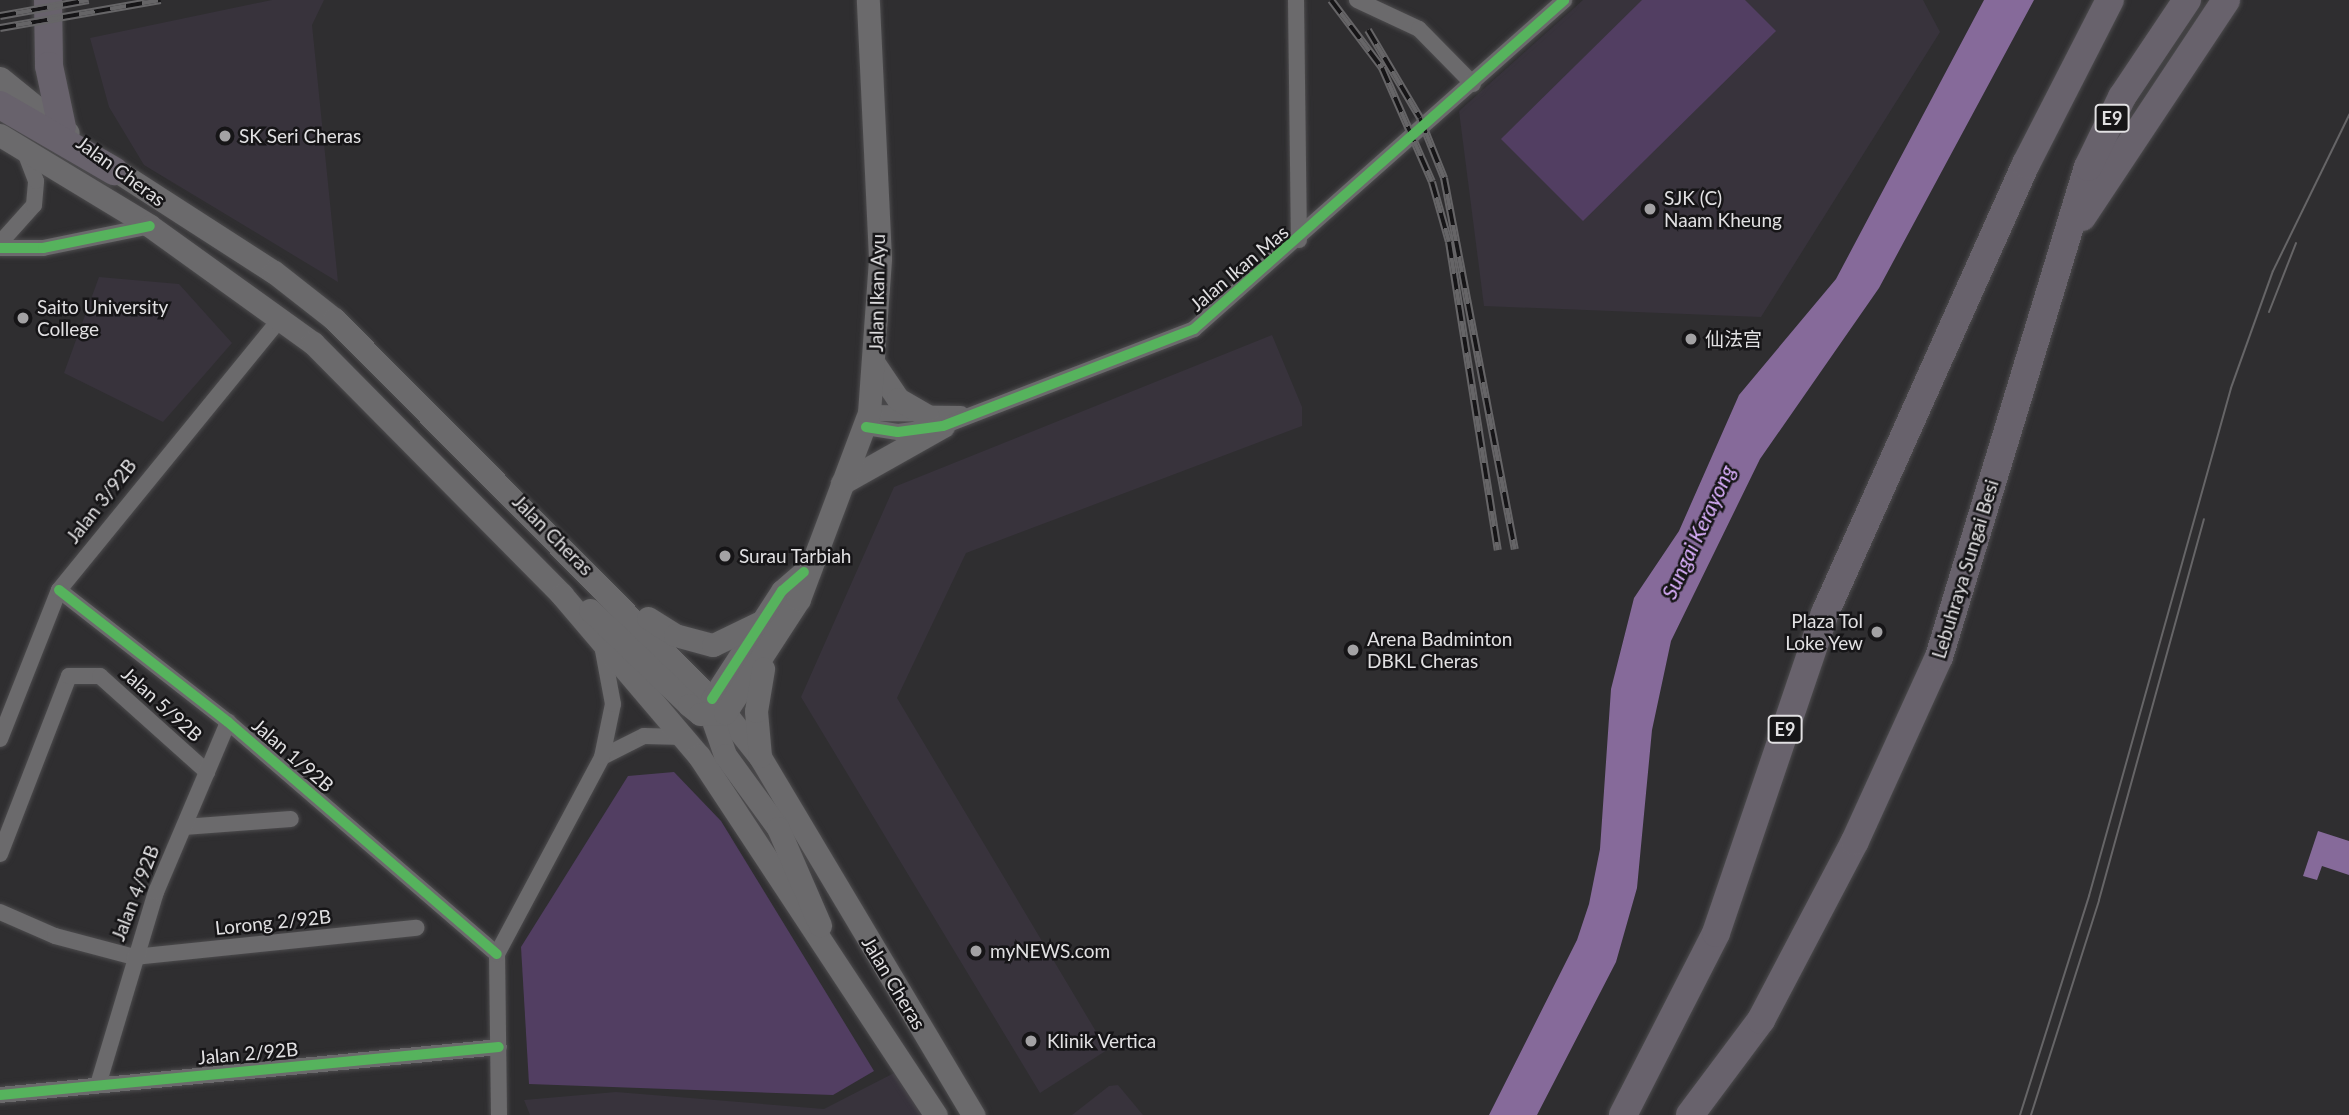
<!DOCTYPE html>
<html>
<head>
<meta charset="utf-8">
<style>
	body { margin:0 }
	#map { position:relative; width:2349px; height:1115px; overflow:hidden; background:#2f2e30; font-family:Lato,"Noto Sans SC",sans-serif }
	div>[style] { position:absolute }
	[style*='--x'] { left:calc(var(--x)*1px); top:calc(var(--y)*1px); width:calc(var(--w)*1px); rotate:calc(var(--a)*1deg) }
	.built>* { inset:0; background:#38333c }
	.green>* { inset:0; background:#523e62 }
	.water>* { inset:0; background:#866a9a }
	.roads { filter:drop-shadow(0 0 2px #4c4b4d) drop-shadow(0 0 2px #4c4b4d) }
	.street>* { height:16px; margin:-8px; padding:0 8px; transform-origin:8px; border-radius:8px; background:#6b6a6c }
	.secondary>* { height:23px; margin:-11.5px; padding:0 11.5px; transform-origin:11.5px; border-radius:11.5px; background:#6b6a6c }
	.highway>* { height:28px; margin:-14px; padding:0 14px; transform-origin:14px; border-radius:14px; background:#68626c }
	.tram>* { height:2px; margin:-1px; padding:0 1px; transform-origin:1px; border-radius:1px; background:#666567 }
	.rail>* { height:8px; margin-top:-4px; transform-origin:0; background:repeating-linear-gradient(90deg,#161517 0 16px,#666567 0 32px); box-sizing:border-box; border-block:2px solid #666567 }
	.cycleway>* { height:10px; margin:-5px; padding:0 5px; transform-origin:5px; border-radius:5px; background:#56b35d }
	.dots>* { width:19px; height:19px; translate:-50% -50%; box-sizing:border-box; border:4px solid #161517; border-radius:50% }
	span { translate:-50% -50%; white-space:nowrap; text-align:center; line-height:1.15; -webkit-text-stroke:5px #161517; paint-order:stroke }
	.shield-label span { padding:2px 5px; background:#161517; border:2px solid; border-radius:5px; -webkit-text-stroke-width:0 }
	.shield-label { font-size:18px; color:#e1e0e2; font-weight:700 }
	.poi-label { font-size:19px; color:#e1e0e2 }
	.left { translate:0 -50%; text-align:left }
	.right { translate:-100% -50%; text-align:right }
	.street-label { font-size:19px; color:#e1e0e2 }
	.water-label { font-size:21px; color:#ddb1ff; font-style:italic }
</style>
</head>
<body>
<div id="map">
	<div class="built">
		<div style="clip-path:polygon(272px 0,324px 0,312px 25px,338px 282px,144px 165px,109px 107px,90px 38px)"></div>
		<div style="clip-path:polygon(1583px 0,1923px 0,1940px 32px,1761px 317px,1484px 306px,1459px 111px)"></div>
		<div style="clip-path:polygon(99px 277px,179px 284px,232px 343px,163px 422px,64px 373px)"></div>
		<div style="clip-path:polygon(1272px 335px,1302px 407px,1302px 426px,966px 553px,897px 698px,1107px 1050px,1040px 1093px,801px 697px,894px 487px)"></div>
		<div style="clip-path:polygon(896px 1072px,924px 1115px,530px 1115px,524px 1100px,616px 1092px,824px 1109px)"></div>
		<div style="clip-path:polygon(1118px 1085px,1143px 1115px,1072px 1115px,1109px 1086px)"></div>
	</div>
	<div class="green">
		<div style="clip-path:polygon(1642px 0,1745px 0,1776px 31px,1583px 221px,1501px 139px)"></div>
		<div style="clip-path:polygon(674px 772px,721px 821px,874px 1071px,833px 1095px,529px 1084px,521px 947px,628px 776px)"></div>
	</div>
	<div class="water">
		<div style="clip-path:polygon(1984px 0,2034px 0,1879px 288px,1760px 459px,1671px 641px,1652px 730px,1637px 888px,1616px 962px,1537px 1115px,1489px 1115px,1577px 940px,1589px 904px,1600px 849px,1611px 689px,1634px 598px,1679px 531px,1739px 395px,1836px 279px)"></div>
		<div style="clip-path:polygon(2318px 831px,2349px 841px,2349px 875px,2322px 866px,2317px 880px,2303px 876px)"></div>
	</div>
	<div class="roads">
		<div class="street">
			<div style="--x:1296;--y:0;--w:240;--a:89.3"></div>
			<div style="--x:1357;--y:0;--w:68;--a:25.1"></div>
			<div style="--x:1419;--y:29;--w:77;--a:45.5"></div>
			<div style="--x:0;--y:243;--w:51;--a:-48.2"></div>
			<div style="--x:34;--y:205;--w:24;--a:-85"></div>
			<div style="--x:36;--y:181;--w:33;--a:-111"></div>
			<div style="--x:0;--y:248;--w:43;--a:0"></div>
			<div style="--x:43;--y:248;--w:109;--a:-11.6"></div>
			<div style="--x:869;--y:413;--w:92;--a:0.6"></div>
			<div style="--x:866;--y:427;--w:32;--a:9"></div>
			<div style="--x:898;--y:432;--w:45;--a:-7.6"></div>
			<div style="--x:943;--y:426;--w:269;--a:-21.1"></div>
			<div style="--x:1194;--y:329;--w:495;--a:-41.6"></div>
			<div style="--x:59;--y:590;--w:214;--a:38"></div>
			<div style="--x:228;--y:722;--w:355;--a:40.8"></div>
			<div style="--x:0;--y:739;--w:160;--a:-68.4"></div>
			<div style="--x:59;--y:590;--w:351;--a:-50.8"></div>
			<div style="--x:602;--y:757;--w:47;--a:-26.6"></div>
			<div style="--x:644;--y:736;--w:40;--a:1.4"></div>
			<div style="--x:184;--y:827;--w:107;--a:-4.3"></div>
			<div style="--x:0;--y:854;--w:191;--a:-68.8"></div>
			<div style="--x:69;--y:676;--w:31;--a:0"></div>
			<div style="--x:100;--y:676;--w:144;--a:41.9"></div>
			<div style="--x:0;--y:912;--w:60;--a:23.6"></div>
			<div style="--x:55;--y:936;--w:82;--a:14.9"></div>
			<div style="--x:134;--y:957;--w:284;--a:-5.9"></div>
			<div style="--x:98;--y:1085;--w:202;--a:-73.3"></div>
			<div style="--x:156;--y:892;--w:185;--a:-67"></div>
			<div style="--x:0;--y:1095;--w:501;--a:-5.49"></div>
			<div style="--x:499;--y:1115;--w:161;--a:-90.7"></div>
			<div style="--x:497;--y:954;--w:223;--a:-61.9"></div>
			<div style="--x:602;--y:757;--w:54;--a:-78.3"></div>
			<div style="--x:613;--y:704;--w:60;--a:-100.6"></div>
		</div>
		<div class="secondary">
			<div style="--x:0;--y:78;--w:87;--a:39"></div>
			<div style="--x:0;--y:135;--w:175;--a:31.2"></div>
			<div style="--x:150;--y:226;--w:201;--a:35.7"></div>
			<div style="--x:313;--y:343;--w:354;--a:45.3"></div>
			<div style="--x:562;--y:595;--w:211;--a:49.6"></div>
			<div style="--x:699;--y:756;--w:430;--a:56.6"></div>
			<div style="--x:103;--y:162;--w:203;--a:32.8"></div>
			<div style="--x:274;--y:272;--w:76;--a:38.1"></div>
			<div style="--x:334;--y:319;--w:555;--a:45.22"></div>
			<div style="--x:725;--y:713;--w:56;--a:51.5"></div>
			<div style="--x:760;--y:757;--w:417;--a:59.2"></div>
			<div style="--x:875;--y:365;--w:41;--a:55.9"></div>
			<div style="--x:898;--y:399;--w:34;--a:30"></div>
			<div style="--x:842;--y:483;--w:116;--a:-29.4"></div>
			<div style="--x:804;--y:572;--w:29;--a:139"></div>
			<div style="--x:782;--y:591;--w:129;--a:122.9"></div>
			<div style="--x:712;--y:699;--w:16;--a:94"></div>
			<div style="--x:711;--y:715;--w:42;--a:70.7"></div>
			<div style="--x:725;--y:755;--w:90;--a:54"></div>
			<div style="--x:778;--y:828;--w:106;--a:66.6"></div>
			<div style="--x:590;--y:610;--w:137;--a:43.8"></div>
			<div style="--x:689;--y:705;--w:14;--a:39"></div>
			<div style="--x:700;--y:714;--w:24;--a:-2"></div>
			<div style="--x:648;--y:618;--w:32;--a:32"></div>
			<div style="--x:675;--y:635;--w:39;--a:15"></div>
			<div style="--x:713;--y:645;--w:51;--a:-25.6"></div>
			<div style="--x:725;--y:713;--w:136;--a:-57"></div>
			<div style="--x:799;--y:599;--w:199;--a:-69.4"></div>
			<div style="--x:869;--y:413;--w:155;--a:-85.9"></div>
			<div style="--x:880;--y:258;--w:258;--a:-92.7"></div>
			<div style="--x:760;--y:756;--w:45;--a:-95.1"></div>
			<div style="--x:756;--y:711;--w:43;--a:-80.5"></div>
		</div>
		<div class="highway">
			<div style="--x:48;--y:0;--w:66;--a:89.1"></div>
			<div style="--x:49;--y:66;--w:62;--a:78"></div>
			<div style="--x:0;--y:105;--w:132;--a:30.1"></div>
			<div style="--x:2082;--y:217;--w:260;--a:-56.4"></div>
			<div style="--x:1623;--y:1115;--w:204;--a:-62.9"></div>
			<div style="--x:1716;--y:933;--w:338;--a:-71.2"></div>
			<div style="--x:1825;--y:613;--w:492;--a:-65.9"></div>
			<div style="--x:2026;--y:164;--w:184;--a:-62.9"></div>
			<div style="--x:1690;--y:1115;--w:119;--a:-53.2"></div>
			<div style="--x:1761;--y:1020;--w:202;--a:-62.3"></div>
			<div style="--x:1855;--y:841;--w:202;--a:-65.5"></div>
			<div style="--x:1939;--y:657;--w:512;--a:-73.09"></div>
			<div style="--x:2088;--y:167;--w:78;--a:-64.1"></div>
			<div style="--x:2122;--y:97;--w:117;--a:-56.2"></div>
		</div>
	</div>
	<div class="tram">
		<div style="--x:2269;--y:312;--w:74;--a:-68.6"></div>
		<div style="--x:2020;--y:1115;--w:230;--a:-72.5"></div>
		<div style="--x:2089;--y:896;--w:527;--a:-74.38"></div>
		<div style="--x:2231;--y:388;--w:124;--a:-70.3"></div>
		<div style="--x:2273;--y:271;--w:174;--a:-64"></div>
		<div style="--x:2031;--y:1115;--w:225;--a:-72.4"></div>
		<div style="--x:2099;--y:900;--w:395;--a:-74.6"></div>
	</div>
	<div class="rail">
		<div style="--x:1331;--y:0;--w:85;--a:53.1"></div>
		<div style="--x:1382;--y:68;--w:124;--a:66.3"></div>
		<div style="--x:1432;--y:182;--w:62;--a:74.2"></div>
		<div style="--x:1449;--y:242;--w:312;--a:81"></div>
		<div style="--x:0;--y:16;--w:90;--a:-10.2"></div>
		<div style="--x:0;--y:28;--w:163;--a:-9.9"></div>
		<div style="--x:1368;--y:30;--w:102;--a:59.4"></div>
		<div style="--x:1420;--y:118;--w:65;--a:68.2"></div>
		<div style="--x:1444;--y:178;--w:378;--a:79.2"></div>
	</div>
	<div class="cycleway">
		<div style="--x:0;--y:248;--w:43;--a:0"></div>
		<div style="--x:43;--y:248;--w:109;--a:-11.6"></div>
		<div style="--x:866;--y:427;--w:32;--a:9"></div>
		<div style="--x:898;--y:432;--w:45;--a:-7.6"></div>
		<div style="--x:943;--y:426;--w:269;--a:-21.1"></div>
		<div style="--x:1194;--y:329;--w:495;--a:-41.6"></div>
		<div style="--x:59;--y:590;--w:214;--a:38"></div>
		<div style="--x:228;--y:722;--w:355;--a:40.8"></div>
		<div style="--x:712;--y:699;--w:129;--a:-57.1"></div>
		<div style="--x:782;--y:591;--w:29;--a:-41"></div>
		<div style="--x:0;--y:1095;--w:501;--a:-5.49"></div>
	</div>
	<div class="dots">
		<div style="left:225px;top:136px;background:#a3a2a4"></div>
		<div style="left:1650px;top:209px;background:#a3a2a4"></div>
		<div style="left:23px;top:318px;background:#a3a2a4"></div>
		<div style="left:1691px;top:339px;background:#a3a2a4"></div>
		<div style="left:725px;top:556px;background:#a3a2a4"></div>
		<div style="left:1877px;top:632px;background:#a3a2a4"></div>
		<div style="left:1353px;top:650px;background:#a3a2a4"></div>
		<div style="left:976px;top:951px;background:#a3a2a4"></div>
		<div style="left:1031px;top:1041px;background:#a3a2a4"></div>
	</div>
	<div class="shield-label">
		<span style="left:2112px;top:118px">E9</span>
		<span style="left:1785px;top:729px">E9</span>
	</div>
	<div class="poi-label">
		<span class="left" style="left:239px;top:136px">SK Seri Cheras</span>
		<span class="left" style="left:1664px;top:209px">SJK (C)<br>Naam Kheung</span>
		<span class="left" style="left:37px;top:318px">Saito University<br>College</span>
		<span class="left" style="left:1705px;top:339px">仙法宫</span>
		<span class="left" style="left:739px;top:556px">Surau Tarbiah</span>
		<span class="right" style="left:1863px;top:632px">Plaza Tol<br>Loke Yew</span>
		<span class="left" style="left:1367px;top:650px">Arena Badminton<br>DBKL Cheras</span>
		<span class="left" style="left:990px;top:951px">myNEWS.com</span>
		<span class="left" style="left:1047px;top:1041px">Klinik Vertica</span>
	</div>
	<div class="street-label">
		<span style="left:121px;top:171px;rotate:36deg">Jalan Cheras</span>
		<span style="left:1239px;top:268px;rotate:-40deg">Jalan Ikan Mas</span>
		<span style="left:877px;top:293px;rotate:-89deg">Jalan Ikan Ayu</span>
		<span style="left:101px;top:501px;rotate:-52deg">Jalan 3/92B</span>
		<span style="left:553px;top:535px;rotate:45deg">Jalan Cheras</span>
		<span style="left:1965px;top:569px;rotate:-73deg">Lebuhraya Sungai Besi</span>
		<span style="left:162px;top:704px;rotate:42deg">Jalan 5/92B</span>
		<span style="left:293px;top:755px;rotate:41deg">Jalan 1/92B</span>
		<span style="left:135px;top:893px;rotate:-69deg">Jalan 4/92B</span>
		<span style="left:273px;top:922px;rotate:-6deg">Lorong 2/92B</span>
		<span style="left:894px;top:983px;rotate:59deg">Jalan Cheras</span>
		<span style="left:248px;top:1053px;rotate:-5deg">Jalan 2/92B</span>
	</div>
	<div class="water-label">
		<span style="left:1698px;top:532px;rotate:-65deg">Sungai Kerayong</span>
	</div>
</div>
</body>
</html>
